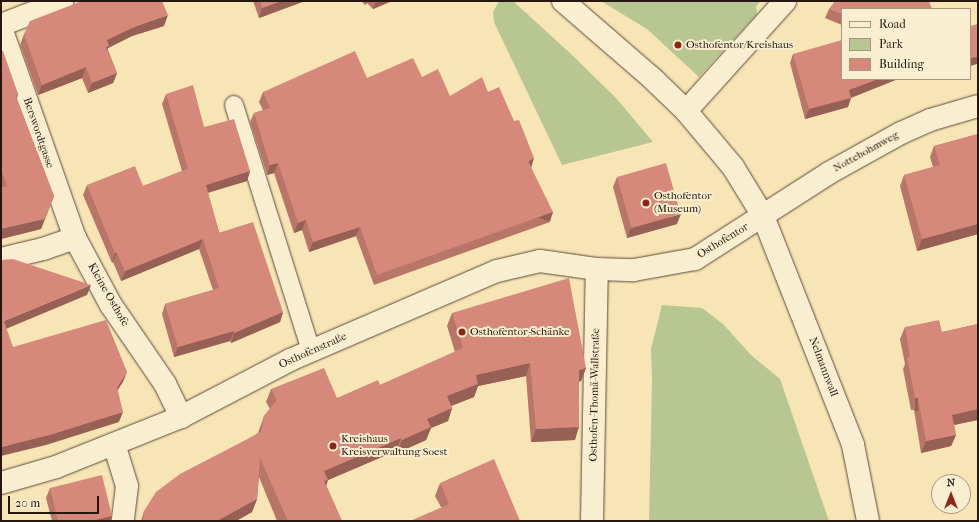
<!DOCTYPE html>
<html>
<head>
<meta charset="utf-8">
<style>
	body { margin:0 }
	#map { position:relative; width:979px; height:522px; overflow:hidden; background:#f7e5b6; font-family:"IM FELL French Canon",serif }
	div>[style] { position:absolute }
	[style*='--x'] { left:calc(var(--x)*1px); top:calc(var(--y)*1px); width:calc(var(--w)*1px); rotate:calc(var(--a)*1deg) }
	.green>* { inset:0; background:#b8c691 }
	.roads { filter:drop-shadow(0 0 1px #5b4a3a) drop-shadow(0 0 1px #5b4a3a) }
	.service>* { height:18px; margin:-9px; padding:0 9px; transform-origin:9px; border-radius:9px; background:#faeed0 }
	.minor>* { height:22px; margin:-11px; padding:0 11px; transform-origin:11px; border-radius:11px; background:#faeed0 }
	.tertiary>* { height:22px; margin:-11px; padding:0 11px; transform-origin:11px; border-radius:11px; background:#faeed0 }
	.wall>* { inset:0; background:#b87669 }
	.shaded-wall>* { inset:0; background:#966055; transform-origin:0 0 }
	.building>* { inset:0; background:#d6897a; transform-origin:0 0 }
	.dots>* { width:11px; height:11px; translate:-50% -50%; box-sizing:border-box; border:2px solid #faeed0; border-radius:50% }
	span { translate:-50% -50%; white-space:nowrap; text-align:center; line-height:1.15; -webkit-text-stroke:4px #faeed0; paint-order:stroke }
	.poi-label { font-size:11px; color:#271710 }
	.left { translate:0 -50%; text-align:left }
	.street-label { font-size:11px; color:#271710 }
	.frame { position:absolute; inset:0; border:2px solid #271710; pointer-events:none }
	.legend { position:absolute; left:841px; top:8px; width:130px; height:72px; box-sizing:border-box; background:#faeed0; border:1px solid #a69883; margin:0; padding:5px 7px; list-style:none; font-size:12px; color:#271710 }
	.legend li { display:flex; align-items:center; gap:8px; height:20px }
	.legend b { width:20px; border:1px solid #a69883 }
	.north { position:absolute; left:931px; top:474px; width:40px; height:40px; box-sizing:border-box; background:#faeed0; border:1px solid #a69883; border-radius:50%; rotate:0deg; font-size:11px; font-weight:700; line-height:16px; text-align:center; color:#271710 }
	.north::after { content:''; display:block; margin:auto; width:14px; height:18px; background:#8f2418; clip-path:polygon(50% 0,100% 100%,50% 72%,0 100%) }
	.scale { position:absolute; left:8px; top:496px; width:91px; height:18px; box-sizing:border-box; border:2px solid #271710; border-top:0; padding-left:5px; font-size:12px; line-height:14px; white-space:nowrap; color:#271710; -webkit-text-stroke:3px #faeed0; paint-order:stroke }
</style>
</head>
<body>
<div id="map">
	<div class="green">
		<div style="clip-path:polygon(499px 1px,513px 1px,571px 54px,617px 99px,653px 142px,562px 165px,494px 22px,493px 12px)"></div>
		<div style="clip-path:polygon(601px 1px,761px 1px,756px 6px,757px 14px,699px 77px,647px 29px)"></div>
		<div style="clip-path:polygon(662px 305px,702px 308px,723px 324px,751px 355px,780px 379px,829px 521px,649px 521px,652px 379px,651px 349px)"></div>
	</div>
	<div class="roads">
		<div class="service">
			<div style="--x:234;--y:105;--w:258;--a:72.6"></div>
		</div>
		<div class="minor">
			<div style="--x:1;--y:25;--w:66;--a:-21.2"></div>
			<div style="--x:1;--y:28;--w:223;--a:70.6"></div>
			<div style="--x:75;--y:238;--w:76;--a:61.8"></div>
			<div style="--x:111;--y:305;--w:96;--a:55.6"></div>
			<div style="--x:165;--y:384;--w:37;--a:64"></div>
			<div style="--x:686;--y:111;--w:148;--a:-48"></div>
			<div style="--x:1;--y:259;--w:43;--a:-13.4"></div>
			<div style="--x:43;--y:249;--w:34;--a:-19"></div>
			<div style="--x:114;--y:444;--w:44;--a:72.8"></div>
			<div style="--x:127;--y:486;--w:35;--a:97"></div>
			<div style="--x:1;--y:483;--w:57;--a:-16.2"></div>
			<div style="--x:56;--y:467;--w:135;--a:-21.8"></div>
			<div style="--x:181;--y:417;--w:123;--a:-27.6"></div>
			<div style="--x:290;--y:360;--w:225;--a:-23.3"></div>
			<div style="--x:497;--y:271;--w:44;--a:-13.1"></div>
			<div style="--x:540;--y:261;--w:58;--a:8"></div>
			<div style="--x:597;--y:269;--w:37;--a:2"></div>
			<div style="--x:634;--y:270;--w:62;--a:-10.2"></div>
			<div style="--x:695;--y:259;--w:159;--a:-32.7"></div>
			<div style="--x:829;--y:173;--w:82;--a:-29.1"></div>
			<div style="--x:901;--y:133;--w:32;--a:-24"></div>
			<div style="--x:930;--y:120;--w:50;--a:-16.3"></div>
			<div style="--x:592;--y:521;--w:252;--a:-88.9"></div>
		</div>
		<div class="tertiary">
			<div style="--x:563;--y:1;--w:118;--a:40.9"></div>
			<div style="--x:652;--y:78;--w:47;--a:44.1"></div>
			<div style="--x:686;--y:111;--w:73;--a:50"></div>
			<div style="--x:733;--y:167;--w:57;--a:58.5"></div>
			<div style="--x:763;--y:216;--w:246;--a:68.5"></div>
			<div style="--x:853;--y:445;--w:77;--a:78.8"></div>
		</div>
	</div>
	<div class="wall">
		<div style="clip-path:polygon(253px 1px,305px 1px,259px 18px)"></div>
		<div style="clip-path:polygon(361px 1px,392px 1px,373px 9px,367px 3px,365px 5px)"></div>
		<div style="clip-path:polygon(829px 9px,842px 9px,842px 25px,825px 18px)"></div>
		<div style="clip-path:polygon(164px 26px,132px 36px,108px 48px,108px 50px,117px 73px,113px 83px,88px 93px,82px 78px,38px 95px,20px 45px,24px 34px)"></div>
		<div style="clip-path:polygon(1px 51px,18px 94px,17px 99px,54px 196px,41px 229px,1px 239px)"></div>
		<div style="clip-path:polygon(793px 54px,842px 79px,898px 79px,851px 98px,848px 107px,805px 119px,790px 63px)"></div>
		<div style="clip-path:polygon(422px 77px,450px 96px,488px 92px,531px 167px,550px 222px,374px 285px,356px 236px,309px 252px,302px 230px,294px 233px,274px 173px,267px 175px,250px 122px,254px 113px,263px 110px,259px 102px,263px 92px,367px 78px)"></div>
		<div style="clip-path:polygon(166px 94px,204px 127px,250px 171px,247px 181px,208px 193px,219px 232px,283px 312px,280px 322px,231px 343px,230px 341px,174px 357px,162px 314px,165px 304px,213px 290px,199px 249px,121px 281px,113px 262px,112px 263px,83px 195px,87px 185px,143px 186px,182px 171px,162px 104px)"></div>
		<div style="clip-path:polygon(978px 134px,978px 236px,978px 234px,917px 251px,900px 186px,904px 175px,933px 167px,930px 157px,934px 146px)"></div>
		<div style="clip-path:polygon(617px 177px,677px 224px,627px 238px,613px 187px)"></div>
		<div style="clip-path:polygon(452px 313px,586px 368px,581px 381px,579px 382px,575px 440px,531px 442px,526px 376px,478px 386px,474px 397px,451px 406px,452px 408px,448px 421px,431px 428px,426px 440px,397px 453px,396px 451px,328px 480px,326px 485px,342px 521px,277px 521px,259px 477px,257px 499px,252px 512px,236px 521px,141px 521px,144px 511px,258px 433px,264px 416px,270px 409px,266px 402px,271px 389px,337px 398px,380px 385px,455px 352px,447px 326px)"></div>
		<div style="clip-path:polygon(978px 324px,978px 420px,954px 425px,956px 435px,951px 446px,921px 453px,914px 410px,911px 410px,903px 369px,905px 364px,900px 339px,905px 327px,942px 332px)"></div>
		<div style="clip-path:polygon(440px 483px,520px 521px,441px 507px,435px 496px)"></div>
		<div style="clip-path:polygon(50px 488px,112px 516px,110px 521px,52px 521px,46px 498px)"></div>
	</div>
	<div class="shaded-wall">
		<div style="clip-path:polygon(282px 1px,305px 1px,259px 18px,262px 8px)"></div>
		<div style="clip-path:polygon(366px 1px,368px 1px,367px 3px,365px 5px)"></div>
		<div style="clip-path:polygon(376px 1px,392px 1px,373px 9px)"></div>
		<div style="clip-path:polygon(168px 15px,164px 26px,132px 36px,108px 48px,105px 56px,107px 40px,136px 26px)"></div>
		<div style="clip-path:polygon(978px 56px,978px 61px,977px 64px,970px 66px,970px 58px)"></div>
		<div style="clip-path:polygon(86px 67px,82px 78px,38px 95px,42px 85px)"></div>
		<div style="clip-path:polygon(117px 73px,113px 83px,88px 93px,92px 83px)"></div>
		<div style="clip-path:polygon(878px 79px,898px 79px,850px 98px,851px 98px,848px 107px,805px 119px,809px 109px,849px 90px)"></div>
		<div style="clip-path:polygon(534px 158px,531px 168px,528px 161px)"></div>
		<div style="clip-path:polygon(278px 163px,274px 173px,267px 175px,270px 165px)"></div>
		<div style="clip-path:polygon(250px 171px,247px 181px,202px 194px,206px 185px)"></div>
		<div style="clip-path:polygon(54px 196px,41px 229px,1px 239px,1px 229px)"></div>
		<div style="left:553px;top:212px;width:10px;height:187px;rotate:107deg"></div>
		<div style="clip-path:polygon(681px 214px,677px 224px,627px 238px,631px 228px)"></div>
		<div style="clip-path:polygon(306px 220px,302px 230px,294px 233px,298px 223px)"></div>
		<div style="clip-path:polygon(978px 224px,978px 234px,917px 251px,922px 239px)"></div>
		<div style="clip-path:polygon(360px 227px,356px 236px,309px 252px,313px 242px)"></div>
		<div style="clip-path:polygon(203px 239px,199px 249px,121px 281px,125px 271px)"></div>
		<div style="clip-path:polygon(115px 253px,117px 253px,113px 262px,112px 263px)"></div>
		<div style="clip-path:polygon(91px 285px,87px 295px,1px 331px,4px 321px)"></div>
		<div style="clip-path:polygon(283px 312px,280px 322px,231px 343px,234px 333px)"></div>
		<div style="clip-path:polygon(234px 331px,230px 341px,174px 357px,178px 347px)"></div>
		<div style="clip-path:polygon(530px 363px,526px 376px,478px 386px,474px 397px,443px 409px,447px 396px,476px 375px)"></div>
		<div style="clip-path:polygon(586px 368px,581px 381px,575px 382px,579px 370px)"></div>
		<div style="clip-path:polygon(127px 372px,123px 382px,113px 397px,117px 387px)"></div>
		<div style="left:915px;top:398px;width:3px;height:13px"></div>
		<div style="clip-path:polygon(452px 408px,448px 421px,431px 428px,426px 440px,397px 453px,402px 440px,427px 419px)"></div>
		<div style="clip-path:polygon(978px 409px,978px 420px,948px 426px,952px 415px)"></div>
		<div style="clip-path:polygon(123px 412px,119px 422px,46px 445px,1px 456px,1px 447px)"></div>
		<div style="clip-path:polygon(579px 427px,575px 440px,531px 442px,536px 429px)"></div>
		<div style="clip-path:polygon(956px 435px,951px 446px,921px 453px,926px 441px)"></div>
		<div style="clip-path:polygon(401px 438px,396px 451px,328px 480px,324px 493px,324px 471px)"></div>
		<div style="clip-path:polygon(257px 499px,252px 512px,236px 521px,217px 521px)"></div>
		<div style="clip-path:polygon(112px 516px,110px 521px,91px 521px)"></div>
	</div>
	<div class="building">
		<div style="clip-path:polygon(82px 1px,162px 1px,168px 15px,136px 26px,107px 40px,109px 46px,106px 47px,117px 73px,92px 83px,86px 67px,42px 85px,24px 34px,30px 21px)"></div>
		<div style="clip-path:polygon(260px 1px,282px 1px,262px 8px)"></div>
		<div style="clip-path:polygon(835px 1px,929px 1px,932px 9px,842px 9px,842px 14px,829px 9px)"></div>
		<div style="clip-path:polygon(978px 24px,978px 45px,977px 45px,978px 47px,978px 56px,970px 58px,970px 26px)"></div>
		<div style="clip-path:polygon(842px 40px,842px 79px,878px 79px,849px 90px,851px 98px,809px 109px,793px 54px)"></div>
		<div style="clip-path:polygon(1px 51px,3px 51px,18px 94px,15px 95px,54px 196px,45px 219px,1px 229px,1px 188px,7px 186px,1px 170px)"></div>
		<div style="clip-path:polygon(355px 51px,367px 78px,413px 58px,422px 77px,438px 69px,450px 96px,482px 77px,488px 92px,499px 87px,514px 121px,519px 120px,534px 158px,528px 161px,553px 212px,377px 275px,360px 227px,313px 242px,306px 220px,298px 223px,278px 163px,270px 165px,254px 113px,270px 108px,263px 92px)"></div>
		<div style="clip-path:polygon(193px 85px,204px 127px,234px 119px,250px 171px,206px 185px,219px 232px,215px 234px,253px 222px,283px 312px,234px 333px,234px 331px,178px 347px,165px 304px,219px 288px,203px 239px,125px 271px,117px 253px,115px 253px,87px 185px,135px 166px,143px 186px,188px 169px,166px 94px)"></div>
		<div style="clip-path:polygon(978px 134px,978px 224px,922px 239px,904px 175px,940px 165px,934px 146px)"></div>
		<div style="left:666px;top:163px;width:53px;height:51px;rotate:74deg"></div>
		<div style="clip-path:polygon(13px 259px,91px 285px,4px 321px,13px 347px,106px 320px,127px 372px,117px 387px,123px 412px,50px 435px,1px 447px,1px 260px)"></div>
		<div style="clip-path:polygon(569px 278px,586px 368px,579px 370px,579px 427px,536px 429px,530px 363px,476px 375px,478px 384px,447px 396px,452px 408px,427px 419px,431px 427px,402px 440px,401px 438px,324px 471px,328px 480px,324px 481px,342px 521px,288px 521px,260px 458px,257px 499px,217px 521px,143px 521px,144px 511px,156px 492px,180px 474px,261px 432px,264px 416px,277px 400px,271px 389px,324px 368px,337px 398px,378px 380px,380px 385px,463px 348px,452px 313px)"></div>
		<div style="clip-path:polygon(939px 320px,942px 332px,978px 324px,978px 409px,952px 415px,956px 435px,926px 441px,918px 398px,915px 398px,907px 357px,910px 357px,905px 327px)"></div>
		<div style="clip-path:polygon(494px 459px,520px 521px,410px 521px,449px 504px,440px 483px)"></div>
		<div style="clip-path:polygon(102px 475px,112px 516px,91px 521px,58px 521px,50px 488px)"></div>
	</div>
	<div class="dots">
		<div style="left:678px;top:45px;background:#8f2418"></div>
		<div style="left:646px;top:203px;background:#8f2418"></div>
		<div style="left:462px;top:332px;background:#8f2418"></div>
		<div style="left:333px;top:446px;background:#8f2418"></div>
	</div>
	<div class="poi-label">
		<span class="left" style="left:686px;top:45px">Osthofentor/Kreishaus</span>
		<span class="left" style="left:654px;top:203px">Osthofentor<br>(Museum)</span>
		<span class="left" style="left:470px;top:332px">Osthofentor-Schänke</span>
		<span class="left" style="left:341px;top:446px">Kreishaus<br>Kreisverwaltung Soest</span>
	</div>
	<div class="street-label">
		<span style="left:38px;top:133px;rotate:71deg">Berswordtgasse</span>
		<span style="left:866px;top:152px;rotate:-29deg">Nottebohmweg</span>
		<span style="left:723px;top:241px;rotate:-31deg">Osthofentor</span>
		<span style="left:108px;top:295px;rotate:60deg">Kleine Osthofe</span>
		<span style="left:313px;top:351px;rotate:-24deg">Osthofenstraße</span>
		<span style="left:823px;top:367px;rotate:69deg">Nelmannwall</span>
		<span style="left:595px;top:395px;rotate:-89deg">Osthofen-Thomä-Wallstraße</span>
	</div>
	<div class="frame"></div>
	<ul class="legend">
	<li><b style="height:5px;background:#faeed0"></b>Road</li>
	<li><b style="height:11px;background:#b8c691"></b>Park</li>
	<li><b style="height:11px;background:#d6897a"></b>Building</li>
	</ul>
	<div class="north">N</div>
	<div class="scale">20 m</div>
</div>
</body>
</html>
